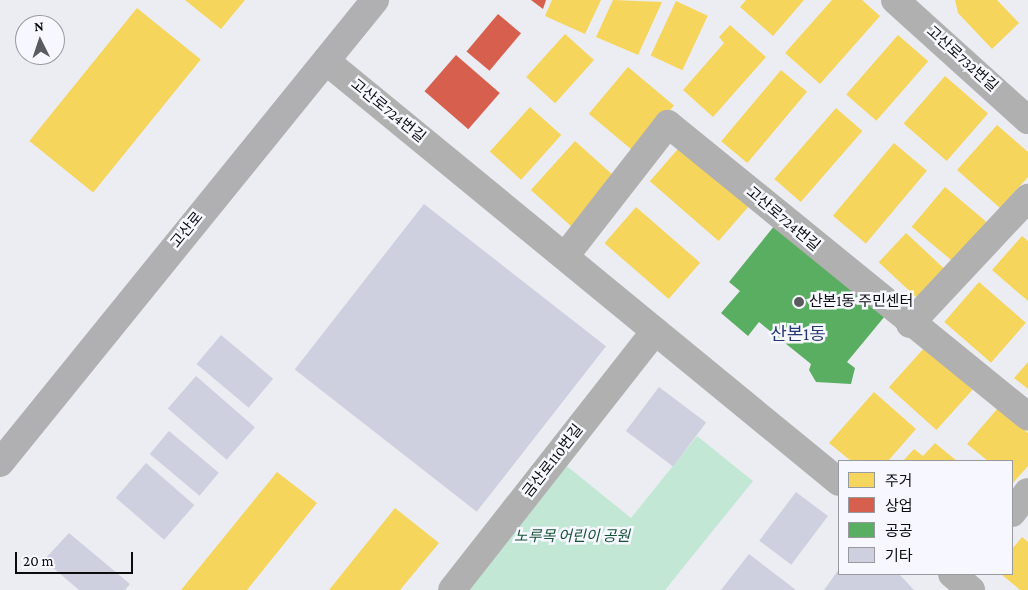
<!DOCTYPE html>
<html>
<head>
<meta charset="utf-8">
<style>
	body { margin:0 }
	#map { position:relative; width:1028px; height:590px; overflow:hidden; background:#ecedf2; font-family:"Crimson Pro","Noto Sans KR",serif }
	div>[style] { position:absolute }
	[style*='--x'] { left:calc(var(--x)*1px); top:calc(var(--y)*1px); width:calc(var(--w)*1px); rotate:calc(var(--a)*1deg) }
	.green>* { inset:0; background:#c3e7d5 }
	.homes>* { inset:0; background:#f6d55c; transform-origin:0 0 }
	.shops>* { inset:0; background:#d6604d; transform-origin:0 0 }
	.public>* { inset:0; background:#5aae61 }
	.building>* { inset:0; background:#ced0df; transform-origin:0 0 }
	.street>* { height:28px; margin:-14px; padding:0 14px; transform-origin:14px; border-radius:14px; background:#b1b0b1 }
	.secondary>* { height:28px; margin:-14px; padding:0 14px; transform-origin:14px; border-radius:14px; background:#b0afb1 }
	.dots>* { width:14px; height:14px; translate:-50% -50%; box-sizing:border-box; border:2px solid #f7f8ff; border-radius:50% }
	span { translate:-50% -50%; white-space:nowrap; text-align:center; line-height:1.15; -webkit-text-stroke:5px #f7f8ff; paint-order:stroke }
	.street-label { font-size:15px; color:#0c0c0f }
	.poi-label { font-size:15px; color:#0c0c0f }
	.left { translate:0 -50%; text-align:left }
	.park-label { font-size:15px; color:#175237; font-style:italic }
	.quarter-label { font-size:18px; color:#263971 }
	.legend { position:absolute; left:838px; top:460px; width:175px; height:115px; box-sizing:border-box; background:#f7f8ff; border:1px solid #999a9f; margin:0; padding:6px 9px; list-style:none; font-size:15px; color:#0c0c0f }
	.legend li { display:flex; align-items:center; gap:10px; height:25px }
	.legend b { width:25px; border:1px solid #999a9f }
	.north { position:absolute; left:15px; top:15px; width:50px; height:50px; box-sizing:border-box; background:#f7f8ff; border:1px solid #999a9f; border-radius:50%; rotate:356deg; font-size:14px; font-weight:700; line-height:20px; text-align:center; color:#0c0c0f }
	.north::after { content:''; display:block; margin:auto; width:18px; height:22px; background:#5a5b5e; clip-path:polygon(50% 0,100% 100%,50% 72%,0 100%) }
	.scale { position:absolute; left:15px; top:552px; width:118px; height:22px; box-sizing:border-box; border:2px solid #0c0c0f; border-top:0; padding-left:6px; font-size:15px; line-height:18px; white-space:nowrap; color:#0c0c0f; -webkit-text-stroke:4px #f7f8ff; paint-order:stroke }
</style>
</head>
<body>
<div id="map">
	<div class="green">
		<div style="clip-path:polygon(697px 436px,753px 481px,665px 590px,461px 590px,563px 463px,631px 518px)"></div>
	</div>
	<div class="homes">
		<div style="clip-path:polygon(185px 0,245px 0,221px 29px)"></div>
		<div style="clip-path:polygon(552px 0,601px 0,585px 34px,545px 16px)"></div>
		<div style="clip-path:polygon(613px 0,662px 2px,638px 55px,596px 37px)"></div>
		<div style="clip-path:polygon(746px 0,804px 0,773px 36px,740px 7px)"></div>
		<div style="clip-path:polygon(832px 0,862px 0,880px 16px,820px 84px,785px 53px)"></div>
		<div style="clip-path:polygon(955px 0,997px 0,1019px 23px,992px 49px,958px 13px)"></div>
		<div style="left:676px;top:1px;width:35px;height:60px;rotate:25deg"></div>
		<div style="left:137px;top:8px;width:82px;height:171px;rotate:39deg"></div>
		<div style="clip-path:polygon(730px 25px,766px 57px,713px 117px,683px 90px,724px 43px,719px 37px)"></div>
		<div style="left:565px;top:34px;width:39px;height:58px;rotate:42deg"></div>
		<div style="left:898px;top:35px;width:40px;height:79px;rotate:41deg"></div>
		<div style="left:628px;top:67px;width:60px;height:61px;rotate:40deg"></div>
		<div style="left:781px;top:70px;width:34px;height:93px;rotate:40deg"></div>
		<div style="left:945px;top:76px;width:57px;height:63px;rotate:41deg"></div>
		<div style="left:530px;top:107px;width:42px;height:60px;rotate:42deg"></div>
		<div style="left:836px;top:108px;width:35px;height:94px;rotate:41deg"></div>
		<div style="clip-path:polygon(997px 125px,1028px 152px,1028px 177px,1000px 208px,957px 170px)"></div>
		<div style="left:575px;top:141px;width:58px;height:66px;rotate:42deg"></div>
		<div style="left:684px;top:142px;width:91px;height:52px;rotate:41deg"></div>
		<div style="left:894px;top:143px;width:43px;height:95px;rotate:40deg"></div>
		<div style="left:945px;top:187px;width:54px;height:52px;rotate:40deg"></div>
		<div style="left:636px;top:207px;width:85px;height:48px;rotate:41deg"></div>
		<div style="left:906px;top:233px;width:52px;height:40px;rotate:43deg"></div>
		<div style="clip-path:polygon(1022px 236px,1028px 241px,1028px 301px,992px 270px)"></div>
		<div style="left:979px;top:282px;width:62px;height:53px;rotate:41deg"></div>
		<div style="left:925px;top:347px;width:64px;height:54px;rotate:42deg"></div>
		<div style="clip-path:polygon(1028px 362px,1028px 389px,1014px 378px)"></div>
		<div style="clip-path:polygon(874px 392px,916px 429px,888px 461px,851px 461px,829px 443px)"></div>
		<div style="clip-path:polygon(998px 408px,1028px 433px,1028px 466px,1013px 483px,1012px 461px,988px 461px,967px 444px)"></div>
		<div style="clip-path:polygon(935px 443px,957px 461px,903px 461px,914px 449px,923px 456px)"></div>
		<div style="clip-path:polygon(277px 472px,317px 503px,247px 590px,181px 590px)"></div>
		<div style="clip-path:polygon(395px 508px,439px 543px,400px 590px,329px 590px)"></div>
		<div style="clip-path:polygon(1022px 537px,1028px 542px,1028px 590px,1020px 590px,1001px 574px,1012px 574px,1012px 549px)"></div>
	</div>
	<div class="shops">
		<div style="clip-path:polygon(531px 0,546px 0,543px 9px)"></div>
		<div style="left:498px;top:14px;width:30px;height:49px;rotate:40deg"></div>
		<div style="left:456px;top:55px;width:58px;height:48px;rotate:41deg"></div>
	</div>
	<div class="public">
		<div style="clip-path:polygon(775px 225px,885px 316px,847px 362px,855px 368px,851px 384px,816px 382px,809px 370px,811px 364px,759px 322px,748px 336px,721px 313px,740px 291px,729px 282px)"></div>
	</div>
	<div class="building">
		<div style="left:424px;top:204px;width:231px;height:210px;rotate:38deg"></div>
		<div style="left:221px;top:335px;width:68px;height:38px;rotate:40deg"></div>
		<div style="left:196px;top:376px;width:78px;height:43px;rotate:41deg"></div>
		<div style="left:659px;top:387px;width:59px;height:55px;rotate:37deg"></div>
		<div style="left:169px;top:431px;width:65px;height:30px;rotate:40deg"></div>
		<div style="left:146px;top:463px;width:64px;height:46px;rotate:41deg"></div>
		<div style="left:796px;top:492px;width:40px;height:61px;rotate:37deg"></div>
		<div style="clip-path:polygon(69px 533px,130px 584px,125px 590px,79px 590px,44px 560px)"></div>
		<div style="clip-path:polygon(749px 554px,796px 590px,721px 590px)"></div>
		<div style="clip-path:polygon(839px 569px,839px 574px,899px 574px,914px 590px,824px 590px)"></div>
	</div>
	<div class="street">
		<div style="--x:895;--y:0;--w:179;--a:42.1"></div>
		<div style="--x:326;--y:61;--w:664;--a:39.37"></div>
		<div style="--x:566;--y:255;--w:166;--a:-52.1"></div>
		<div style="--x:668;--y:124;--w:464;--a:39.1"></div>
		<div style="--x:910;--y:324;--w:173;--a:-46.9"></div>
		<div style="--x:1012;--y:513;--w:26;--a:-53"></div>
		<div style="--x:952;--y:574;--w:25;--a:40"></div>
		<div style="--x:452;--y:590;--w:329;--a:-51.9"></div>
	</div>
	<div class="secondary">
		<div style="--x:0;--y:463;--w:596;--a:-50.99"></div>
	</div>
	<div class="dots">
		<div style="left:799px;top:302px;background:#5a5b5e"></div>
	</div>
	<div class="street-label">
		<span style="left:962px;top:59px;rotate:42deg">고산로732번길</span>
		<span style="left:388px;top:111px;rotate:39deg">고산로724번길</span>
		<span style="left:783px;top:219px;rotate:40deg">고산로724번길</span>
		<span style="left:187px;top:230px;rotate:-51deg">고산로</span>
		<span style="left:553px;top:461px;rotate:-52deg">금산로110번길</span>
	</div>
	<div class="poi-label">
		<span class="left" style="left:809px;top:302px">산본1동 주민센터</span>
	</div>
	<div class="park-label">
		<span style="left:572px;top:537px">노루목 어린이 공원</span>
	</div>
	<div class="quarter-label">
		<span style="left:798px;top:334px">산본1동</span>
	</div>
	<ul class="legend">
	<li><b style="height:14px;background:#f6d55c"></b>주거</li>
	<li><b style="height:14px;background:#d6604d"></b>상업</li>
	<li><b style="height:14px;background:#5aae61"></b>공공</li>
	<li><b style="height:14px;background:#ced0df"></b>기타</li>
	</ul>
	<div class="north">N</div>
	<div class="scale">20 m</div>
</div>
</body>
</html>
